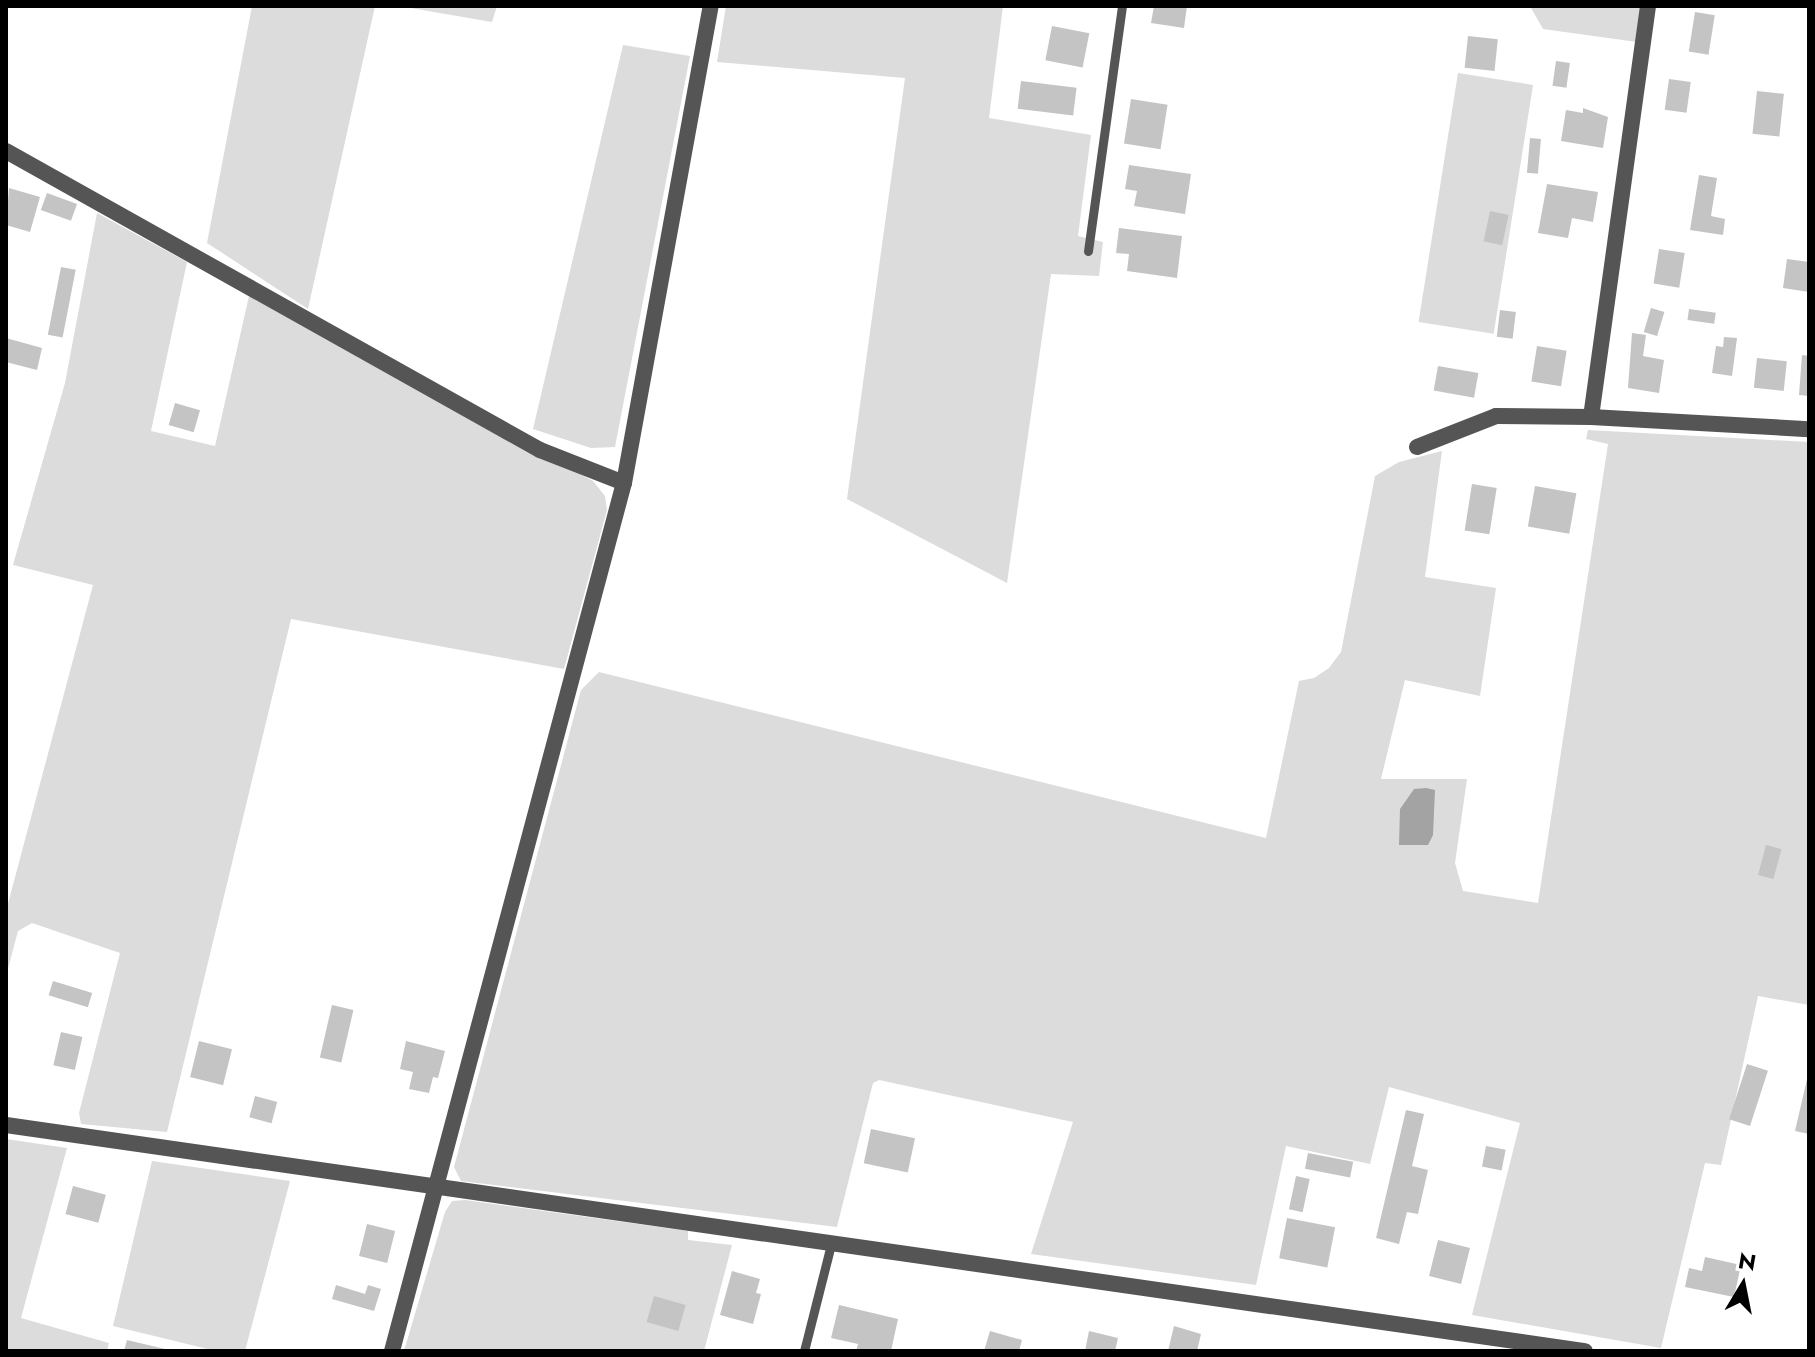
<!DOCTYPE html>
<html>
<head>
<meta charset="utf-8">
<style>
	body { margin:0 }
	#map { position:relative; width:1815px; height:1357px; overflow:hidden; background:#fff; font-family:Jost,sans-serif }
	div>[style] { position:absolute }
	[style*='--x'] { left:calc(var(--x)*1px); top:calc(var(--y)*1px); width:calc(var(--w)*1px); rotate:calc(var(--a)*1deg) }
	.green>* { inset:0; background:#dcdcdc; transform-origin:0 0 }
	.water>* { inset:0; background:#a3a3a3 }
	.building>* { inset:0; background:#c4c4c4; transform-origin:0 0 }
	.lane>* { height:9px; margin:-4.5px; padding:0 4.5px; transform-origin:4.5px; border-radius:4.5px; background:#555 }
	.street>* { height:16px; margin:-8px; padding:0 8px; transform-origin:8px; border-radius:8px; background:#555 }
	span { translate:-50% -50%; white-space:nowrap; text-align:center; line-height:1.15; -webkit-text-stroke:8px #fff; paint-order:stroke }
	.frame { position:absolute; inset:0; border:8px solid #000; pointer-events:none }
	.north { position:absolute; left:1703px; top:1245px; width:80px; height:80px; -webkit-text-stroke:6px #fff; paint-order:stroke; rotate:10deg; font-size:22px; font-weight:700; line-height:32px; text-align:center; color:#000 }
	.north::after { content:''; display:block; margin:auto; width:28px; height:36px; background:#000; clip-path:polygon(50% 0,100% 100%,50% 72%,0 100%) }
</style>
</head>
<body>
<div id="map">
	<div class="green">
		<div style="clip-path:polygon(252px 6px,375px 6px,308px 309px,207px 243px)"></div>
		<div style="clip-path:polygon(399px 6px,497px 6px,492px 22px)"></div>
		<div style="clip-path:polygon(726px 6px,1003px 6px,989px 118px,1091px 135px,1078px 236px,1103px 242px,1099px 276px,1051px 274px,1007px 583px,847px 499px,905px 78px,717px 62px)"></div>
		<div style="clip-path:polygon(1530px 6px,1641px 6px,1637px 42px,1543px 29px)"></div>
		<div style="clip-path:polygon(623px 45px,690px 56px,615px 447px,591px 448px,533px 429px)"></div>
		<div style="left:1458px;top:73px;width:76px;height:252px;rotate:9deg"></div>
		<div style="clip-path:polygon(97px 213px,187px 262px,151px 431px,215px 446px,249px 296px,593px 481px,605px 496px,607px 510px,564px 669px,291px 619px,167px 1132px,81px 1124px,79px 1113px,120px 953px,32px 923px,18px 931px,6px 976px,6px 911px,93px 585px,13px 565px,65px 383px)"></div>
		<div style="clip-path:polygon(1588px 430px,1809px 442px,1809px 1005px,1758px 996px,1721px 1165px,1705px 1163px,1661px 1348px,1472px 1315px,1520px 1123px,1389px 1087px,1370px 1164px,1286px 1146px,1256px 1285px,1031px 1254px,1073px 1122px,879px 1080px,873px 1083px,837px 1227px,461px 1181px,454px 1167px,581px 690px,599px 672px,1266px 838px,1299px 681px,1314px 678px,1329px 668px,1341px 652px,1375px 476px,1399px 462px,1442px 451px,1425px 577px,1496px 588px,1480px 696px,1405px 680px,1381px 779px,1467px 779px,1455px 863px,1463px 891px,1538px 903px,1608px 444px,1586px 439px)"></div>
		<div style="clip-path:polygon(6px 1139px,67px 1148px,21px 1318px,109px 1343px,107px 1351px,6px 1351px)"></div>
		<div style="clip-path:polygon(152px 1161px,290px 1181px,245px 1351px,216px 1351px,113px 1326px)"></div>
		<div style="clip-path:polygon(465px 1200px,688px 1231px,688px 1240px,732px 1245px,704px 1351px,404px 1351px,445px 1212px,452px 1201px)"></div>
	</div>
	<div class="water">
		<div style="clip-path:polygon(1426px 788px,1435px 790px,1433px 835px,1428px 845px,1399px 845px,1400px 809px,1414px 789px)"></div>
	</div>
	<div class="building">
		<div style="clip-path:polygon(1154px 6px,1187px 6px,1184px 28px,1151px 23px)"></div>
		<div style="left:1695px;top:12px;width:20px;height:40px;rotate:9deg"></div>
		<div style="left:1052px;top:26px;width:38px;height:35px;rotate:11deg"></div>
		<div style="left:1468px;top:36px;width:30px;height:32px;rotate:6deg"></div>
		<div style="left:1556px;top:61px;width:14px;height:25px;rotate:8deg"></div>
		<div style="left:1669px;top:79px;width:22px;height:31px;rotate:8deg"></div>
		<div style="left:1021px;top:81px;width:56px;height:28px;rotate:7deg"></div>
		<div style="left:1757px;top:91px;width:27px;height:43px;rotate:6deg"></div>
		<div style="left:1131px;top:99px;width:37px;height:45px;rotate:9deg"></div>
		<div style="clip-path:polygon(1583px 108px,1608px 117px,1603px 148px,1561px 141px,1566px 110px,1583px 113px)"></div>
		<div style="left:1530px;top:138px;width:11px;height:35px;rotate:5deg"></div>
		<div style="clip-path:polygon(1129px 165px,1191px 174px,1185px 214px,1134px 206px,1137px 191px,1125px 189px)"></div>
		<div style="clip-path:polygon(1699px 175px,1717px 178px,1711px 216px,1725px 219px,1723px 235px,1690px 230px)"></div>
		<div style="clip-path:polygon(1547px 184px,1598px 192px,1593px 222px,1572px 218px,1568px 238px,1538px 233px)"></div>
		<div style="clip-path:polygon(9px 188px,40px 197px,30px 232px,6px 225px)"></div>
		<div style="left:47px;top:193px;width:32px;height:18px;rotate:20deg"></div>
		<div style="left:1490px;top:211px;width:19px;height:31px;rotate:12deg"></div>
		<div style="clip-path:polygon(1119px 228px,1182px 236px,1177px 278px,1127px 271px,1129px 254px,1116px 253px)"></div>
		<div style="left:1659px;top:249px;width:26px;height:35px;rotate:9deg"></div>
		<div style="clip-path:polygon(1787px 259px,1809px 262px,1809px 292px,1783px 288px)"></div>
		<div style="left:61px;top:267px;width:15px;height:69px;rotate:11deg"></div>
		<div style="left:1651px;top:308px;width:14px;height:25px;rotate:17deg"></div>
		<div style="left:1689px;top:309px;width:27px;height:11px;rotate:8deg"></div>
		<div style="left:1500px;top:310px;width:16px;height:27px;rotate:7deg"></div>
		<div style="clip-path:polygon(1632px 333px,1646px 335px,1643px 356px,1664px 360px,1659px 393px,1628px 388px)"></div>
		<div style="clip-path:polygon(1724px 337px,1737px 338px,1732px 376px,1712px 373px,1716px 346px,1723px 347px)"></div>
		<div style="clip-path:polygon(6px 338px,42px 348px,37px 370px,6px 362px)"></div>
		<div style="left:1537px;top:346px;width:30px;height:36px;rotate:9deg"></div>
		<div style="clip-path:polygon(1802px 355px,1809px 356px,1809px 396px,1799px 395px)"></div>
		<div style="left:1757px;top:358px;width:30px;height:30px;rotate:6deg"></div>
		<div style="left:1438px;top:366px;width:41px;height:25px;rotate:10deg"></div>
		<div style="left:175px;top:403px;width:26px;height:23px;rotate:16deg"></div>
		<div style="left:1472px;top:484px;width:25px;height:47px;rotate:9deg"></div>
		<div style="left:1535px;top:486px;width:42px;height:41px;rotate:10deg"></div>
		<div style="left:1766px;top:845px;width:16px;height:31px;rotate:15deg"></div>
		<div style="left:53px;top:981px;width:41px;height:15px;rotate:17deg"></div>
		<div style="left:332px;top:1005px;width:22px;height:54px;rotate:13deg"></div>
		<div style="left:61px;top:1032px;width:22px;height:34px;rotate:13deg"></div>
		<div style="left:199px;top:1041px;width:34px;height:37px;rotate:14deg"></div>
		<div style="clip-path:polygon(406px 1041px,445px 1051px,438px 1078px,433px 1077px,429px 1093px,409px 1089px,413px 1072px,400px 1069px)"></div>
		<div style="left:1747px;top:1064px;width:22px;height:58px;rotate:18deg"></div>
		<div style="clip-path:polygon(1808px 1075px,1809px 1075px,1809px 1134px,1795px 1131px)"></div>
		<div style="left:255px;top:1096px;width:23px;height:22px;rotate:15deg"></div>
		<div style="clip-path:polygon(1406px 1110px,1424px 1114px,1412px 1166px,1428px 1170px,1418px 1214px,1407px 1212px,1399px 1244px,1376px 1238px)"></div>
		<div style="left:871px;top:1129px;width:45px;height:35px;rotate:12deg"></div>
		<div style="left:1486px;top:1146px;width:20px;height:21px;rotate:11deg"></div>
		<div style="left:1308px;top:1153px;width:46px;height:16px;rotate:11deg"></div>
		<div style="left:1296px;top:1176px;width:14px;height:34px;rotate:12deg"></div>
		<div style="left:73px;top:1186px;width:34px;height:29px;rotate:15deg"></div>
		<div style="left:1287px;top:1218px;width:49px;height:41px;rotate:11deg"></div>
		<div style="left:367px;top:1224px;width:29px;height:33px;rotate:14deg"></div>
		<div style="left:1438px;top:1240px;width:33px;height:37px;rotate:14deg"></div>
		<div style="clip-path:polygon(1705px 1257px,1741px 1265px,1734px 1297px,1685px 1287px,1689px 1268px,1702px 1271px)"></div>
		<div style="clip-path:polygon(732px 1271px,760px 1279px,756px 1293px,761px 1294px,753px 1324px,720px 1315px)"></div>
		<div style="clip-path:polygon(336px 1285px,365px 1294px,368px 1285px,381px 1289px,374px 1311px,332px 1299px)"></div>
		<div style="left:654px;top:1296px;width:33px;height:27px;rotate:16deg"></div>
		<div style="clip-path:polygon(839px 1305px,898px 1319px,891px 1351px,856px 1351px,858px 1344px,831px 1338px)"></div>
		<div style="clip-path:polygon(1174px 1326px,1201px 1334px,1197px 1351px,1168px 1351px)"></div>
		<div style="clip-path:polygon(990px 1331px,1022px 1340px,1019px 1351px,984px 1351px)"></div>
		<div style="clip-path:polygon(1089px 1331px,1118px 1338px,1115px 1351px,1085px 1351px)"></div>
		<div style="clip-path:polygon(127px 1340px,169px 1350px,169px 1351px,124px 1351px)"></div>
	</div>
	<div class="lane">
		<div style="--x:1088;--y:251;--w:247;--a:-82.1"></div>
		<div style="--x:804;--y:1351;--w:110;--a:-75.8"></div>
	</div>
	<div class="street">
		<div style="--x:6;--y:151;--w:612;--a:29.25"></div>
		<div style="--x:540;--y:450;--w:90;--a:21.4"></div>
		<div style="--x:1591;--y:417;--w:415;--a:-82.1"></div>
		<div style="--x:1417;--y:447;--w:85;--a:-21.4"></div>
		<div style="--x:1496;--y:416;--w:95;--a:0.6"></div>
		<div style="--x:1591;--y:417;--w:218;--a:3.2"></div>
		<div style="--x:6;--y:1125;--w:1595;--a:8.15"></div>
		<div style="--x:392;--y:1351;--w:898;--a:-75.04"></div>
		<div style="--x:624;--y:483;--w:485;--a:-79.7"></div>
	</div>
	<div class="frame"></div>
	<div class="north">N</div>
</div>
</body>
</html>
